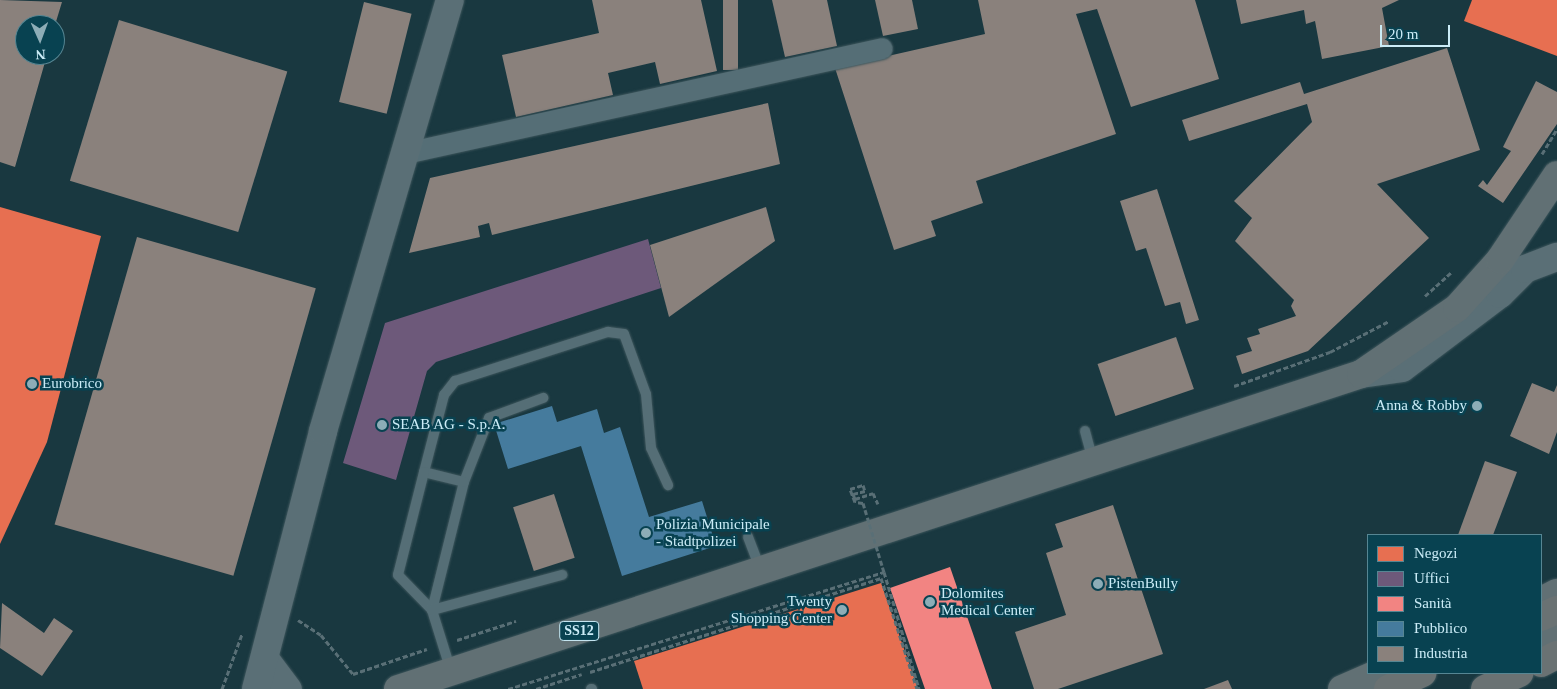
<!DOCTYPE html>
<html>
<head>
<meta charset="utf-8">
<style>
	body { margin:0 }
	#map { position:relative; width:1557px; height:689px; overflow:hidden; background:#193840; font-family:Georgia,serif }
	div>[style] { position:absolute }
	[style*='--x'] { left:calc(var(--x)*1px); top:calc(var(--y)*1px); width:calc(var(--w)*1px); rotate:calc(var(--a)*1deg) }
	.shops>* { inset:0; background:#e76f51 }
	.offices>* { inset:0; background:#6d597a }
	.health>* { inset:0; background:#f28482 }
	.public>* { inset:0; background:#457b9d }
	.industry>* { inset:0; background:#8a817c; transform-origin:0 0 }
	.path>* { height:3px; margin-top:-1.5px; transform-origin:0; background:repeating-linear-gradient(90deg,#596f76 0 5px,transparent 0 7.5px) }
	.roads { filter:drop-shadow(0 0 1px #3d555b) drop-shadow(0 0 1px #3d555b) }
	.lane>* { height:10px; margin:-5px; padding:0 5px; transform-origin:5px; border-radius:5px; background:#556e76 }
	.street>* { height:21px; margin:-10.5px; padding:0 10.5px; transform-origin:10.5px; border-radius:10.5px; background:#556e76 }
	.secondary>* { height:28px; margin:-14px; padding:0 14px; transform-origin:14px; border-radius:14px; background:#5a6f76 }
	.primary>* { height:28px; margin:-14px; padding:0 14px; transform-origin:14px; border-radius:14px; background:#617074 }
	.highway>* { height:28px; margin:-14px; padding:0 14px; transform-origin:14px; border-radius:14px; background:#6a7273 }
	.path-bridge>* { height:3px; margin-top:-1.5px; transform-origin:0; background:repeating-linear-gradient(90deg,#596f76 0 5px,transparent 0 7.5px) }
	.dots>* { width:14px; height:14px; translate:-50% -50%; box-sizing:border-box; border:2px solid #084251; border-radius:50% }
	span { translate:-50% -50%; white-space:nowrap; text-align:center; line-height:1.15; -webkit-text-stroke:5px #084251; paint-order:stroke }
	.shield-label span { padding:1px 4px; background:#084251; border:1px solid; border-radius:4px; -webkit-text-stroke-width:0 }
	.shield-label { font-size:14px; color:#cbecf7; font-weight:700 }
	.poi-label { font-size:15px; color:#cbecf7 }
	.left { translate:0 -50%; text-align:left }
	.right { translate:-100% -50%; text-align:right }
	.legend { position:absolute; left:1367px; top:534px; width:175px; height:140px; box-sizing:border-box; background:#084251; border:1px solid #568693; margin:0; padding:6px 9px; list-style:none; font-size:15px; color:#cbecf7 }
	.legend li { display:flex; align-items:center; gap:10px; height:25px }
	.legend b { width:25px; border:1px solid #568693 }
	.north { position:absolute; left:15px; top:15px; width:50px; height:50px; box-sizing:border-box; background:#084251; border:1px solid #568693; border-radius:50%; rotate:178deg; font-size:14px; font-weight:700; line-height:20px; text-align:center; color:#cbecf7 }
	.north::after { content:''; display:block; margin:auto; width:18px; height:22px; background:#8dadb7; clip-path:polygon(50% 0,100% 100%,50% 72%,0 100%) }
	.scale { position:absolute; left:1380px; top:25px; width:70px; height:22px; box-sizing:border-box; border:2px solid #cbecf7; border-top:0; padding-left:6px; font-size:15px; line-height:18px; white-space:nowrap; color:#cbecf7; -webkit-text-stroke:4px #084251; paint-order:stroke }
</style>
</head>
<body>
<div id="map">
	<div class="shops">
		<div style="clip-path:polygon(1472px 0,1557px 0,1557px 56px,1464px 21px)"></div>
		<div style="clip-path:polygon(0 207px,101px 236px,47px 442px,0 544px)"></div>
		<div style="clip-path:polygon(881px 583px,918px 689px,643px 689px,634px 661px)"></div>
	</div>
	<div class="offices">
		<div style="clip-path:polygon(648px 239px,661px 288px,436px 362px,427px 371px,396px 480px,343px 463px,385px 323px)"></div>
	</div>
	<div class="health">
		<div style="clip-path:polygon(950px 567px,992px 689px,925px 689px,890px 588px)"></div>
	</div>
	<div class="public">
		<div style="clip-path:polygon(552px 406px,557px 422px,597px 409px,604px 433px,620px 427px,649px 517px,702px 501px,716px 546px,622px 576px,581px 446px,508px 469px,494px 424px)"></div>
	</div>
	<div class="industry">
		<div style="clip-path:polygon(0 0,62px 2px,55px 25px,25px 25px,25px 55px,47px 55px,15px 167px,0 162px)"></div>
		<div style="clip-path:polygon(592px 0,701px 0,717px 71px,660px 84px,655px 62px,608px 73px,613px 95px,516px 117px,502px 55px,599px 33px)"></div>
		<div style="left:723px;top:0;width:15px;height:70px"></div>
		<div style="clip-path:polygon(772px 0,827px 0,837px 46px,785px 57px)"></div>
		<div style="clip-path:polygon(875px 0,912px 0,918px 29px,883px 36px)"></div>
		<div style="clip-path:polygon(978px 0,1195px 0,1219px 79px,1131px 107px,1097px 9px,1076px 14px,1116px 134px,976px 181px,983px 203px,931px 221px,936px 236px,894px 250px,835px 68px,985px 34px)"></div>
		<div style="clip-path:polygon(1236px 0,1399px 0,1382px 8px,1389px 46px,1322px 59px,1315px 21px,1306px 24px,1304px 10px,1241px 24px)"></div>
		<div style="left:364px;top:2px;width:49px;height:103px;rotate:14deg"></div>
		<div style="left:119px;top:20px;width:176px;height:168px;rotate:17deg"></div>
		<div style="clip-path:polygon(1447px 48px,1480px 150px,1377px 184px,1429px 238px,1308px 351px,1242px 374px,1236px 356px,1252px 351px,1247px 338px,1260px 334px,1258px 329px,1296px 316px,1291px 306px,1294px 300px,1235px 241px,1252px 218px,1234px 201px,1312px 122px,1307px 104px,1189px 141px,1182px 120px,1300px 82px,1304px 94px)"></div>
		<div style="clip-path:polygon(1536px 81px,1557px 92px,1557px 124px,1503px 203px,1478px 186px,1483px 180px,1487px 185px,1511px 151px,1503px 147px)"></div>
		<div style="clip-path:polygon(768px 103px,780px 164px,492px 235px,489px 223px,478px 226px,480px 237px,409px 253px,430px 178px)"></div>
		<div style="clip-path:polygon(1157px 189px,1199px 320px,1186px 324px,1180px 302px,1165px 306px,1146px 248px,1136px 251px,1120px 201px)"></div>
		<div style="clip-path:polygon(766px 207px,775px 241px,669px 317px,650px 245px)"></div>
		<div style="left:137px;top:237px;width:186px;height:299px;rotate:16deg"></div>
		<div style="left:1176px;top:337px;width:55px;height:83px;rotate:71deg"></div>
		<div style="clip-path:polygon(1532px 383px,1554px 392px,1557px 385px,1557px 432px,1549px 454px,1510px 436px)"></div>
		<div style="clip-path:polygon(1485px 461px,1517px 472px,1493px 535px,1458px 535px)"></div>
		<div style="left:554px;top:494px;width:67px;height:43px;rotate:72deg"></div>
		<div style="clip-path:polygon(1113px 505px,1163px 654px,1058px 689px,1034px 689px,1015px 632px,1066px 615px,1046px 553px,1063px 547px,1055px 524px)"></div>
		<div style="clip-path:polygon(2px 603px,44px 633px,54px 618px,73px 631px,42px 676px,0 648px)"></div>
		<div style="clip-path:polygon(1228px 680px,1232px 689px,1204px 689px)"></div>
	</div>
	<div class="path">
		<div style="--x:1542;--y:154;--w:29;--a:-59"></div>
		<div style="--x:1425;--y:296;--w:36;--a:-42"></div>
		<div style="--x:1234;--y:386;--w:102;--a:-19.5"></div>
		<div style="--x:1330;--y:352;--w:67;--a:-27.7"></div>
		<div style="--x:863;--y:503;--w:8;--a:-173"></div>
		<div style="--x:855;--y:502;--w:14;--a:-111"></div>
		<div style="--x:850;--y:489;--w:14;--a:-17"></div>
		<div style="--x:863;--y:485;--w:6;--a:72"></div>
		<div style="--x:865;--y:491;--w:12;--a:166"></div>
		<div style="--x:853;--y:494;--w:5;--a:68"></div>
		<div style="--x:855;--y:499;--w:19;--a:-18"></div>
		<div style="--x:873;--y:493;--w:12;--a:66"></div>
		<div style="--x:298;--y:620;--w:27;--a:33"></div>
		<div style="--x:321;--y:635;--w:50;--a:50.6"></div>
		<div style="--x:353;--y:674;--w:78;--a:-18.7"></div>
		<div style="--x:457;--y:640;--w:62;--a:-17.9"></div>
		<div style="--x:590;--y:672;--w:306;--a:-17.9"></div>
		<div style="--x:881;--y:578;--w:117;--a:72"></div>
		<div style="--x:222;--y:689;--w:59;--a:-70"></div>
		<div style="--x:508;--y:689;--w:394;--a:-17.3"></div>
		<div style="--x:884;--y:572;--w:122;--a:73.3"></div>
		<div style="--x:536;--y:689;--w:48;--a:-18.1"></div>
	</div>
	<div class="roads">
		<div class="lane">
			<div style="--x:1085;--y:431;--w:31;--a:75"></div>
			<div style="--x:424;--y:472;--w:80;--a:-75.4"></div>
			<div style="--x:444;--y:395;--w:18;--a:-52"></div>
			<div style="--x:455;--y:381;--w:161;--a:-17.8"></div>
			<div style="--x:608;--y:332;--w:16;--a:7"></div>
			<div style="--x:624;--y:334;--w:64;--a:69.9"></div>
			<div style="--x:646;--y:394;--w:54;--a:84.7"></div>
			<div style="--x:651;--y:448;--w:41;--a:65.3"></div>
			<div style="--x:464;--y:482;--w:69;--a:-68.7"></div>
			<div style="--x:489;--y:418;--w:58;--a:-20.3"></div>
			<div style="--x:748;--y:537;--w:34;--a:69"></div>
			<div style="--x:451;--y:671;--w:64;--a:-107.3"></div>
			<div style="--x:432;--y:610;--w:132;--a:-76"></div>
			<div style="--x:464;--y:482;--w:41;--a:-166"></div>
			<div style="--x:424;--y:472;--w:106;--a:104.2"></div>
			<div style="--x:398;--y:575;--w:49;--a:45.8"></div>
			<div style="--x:432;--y:610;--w:135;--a:-15.1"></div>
			<div style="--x:591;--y:689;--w:1;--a:0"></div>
		</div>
		<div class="street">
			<div style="--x:405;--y:153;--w:488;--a:-12.4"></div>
		</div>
		<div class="secondary">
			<div style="--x:1361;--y:374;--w:41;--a:-8.3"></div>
			<div style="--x:1402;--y:368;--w:123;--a:-37.1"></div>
			<div style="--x:1500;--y:294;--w:35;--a:-45"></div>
			<div style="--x:1525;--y:269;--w:34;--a:-21"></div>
			<div style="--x:265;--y:659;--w:38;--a:53"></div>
			<div style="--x:256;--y:689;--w:267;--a:-75.4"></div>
			<div style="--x:323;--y:431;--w:449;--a:-73.6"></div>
		</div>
		<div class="primary">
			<div style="--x:1541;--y:601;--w:18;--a:-27"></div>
			<div style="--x:1541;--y:634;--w:17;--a:-17"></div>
			<div style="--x:398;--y:689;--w:1013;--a:-18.11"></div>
			<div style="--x:1361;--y:374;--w:116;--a:-34.5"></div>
			<div style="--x:1457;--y:308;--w:64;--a:-48.1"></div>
			<div style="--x:1500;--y:260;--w:102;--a:-56.2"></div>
			<div style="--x:1342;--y:689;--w:40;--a:-23.4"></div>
		</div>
		<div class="highway">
			<div style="--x:1541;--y:617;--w:17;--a:-24"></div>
			<div style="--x:1541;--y:663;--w:18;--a:-27"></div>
			<div style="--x:1388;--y:689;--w:38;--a:-25"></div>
			<div style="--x:1485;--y:689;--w:38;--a:-25"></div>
		</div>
	</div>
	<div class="path-bridge">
		<div style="--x:863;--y:503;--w:72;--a:73.1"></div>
	</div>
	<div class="dots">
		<div style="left:32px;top:384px;background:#8dadb7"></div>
		<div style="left:1477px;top:406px;background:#8dadb7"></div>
		<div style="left:382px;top:425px;background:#8dadb7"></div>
		<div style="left:646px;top:533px;background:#8dadb7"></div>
		<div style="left:1098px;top:584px;background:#8dadb7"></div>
		<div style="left:930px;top:602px;background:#8dadb7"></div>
		<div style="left:842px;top:610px;background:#8dadb7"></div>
	</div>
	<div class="shield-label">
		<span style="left:579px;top:631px">SS12</span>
	</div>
	<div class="poi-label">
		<span class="left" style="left:42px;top:384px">Eurobrico</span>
		<span class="right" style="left:1467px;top:406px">Anna &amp; Robby</span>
		<span class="left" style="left:392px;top:425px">SEAB AG - S.p.A.</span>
		<span class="left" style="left:656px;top:533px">Polizia Municipale<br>- Stadtpolizei</span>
		<span class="left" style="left:1108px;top:584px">PistenBully</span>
		<span class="left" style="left:941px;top:602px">Dolomites<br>Medical Center</span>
		<span class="right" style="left:832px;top:610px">Twenty<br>Shopping Center</span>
	</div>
	<ul class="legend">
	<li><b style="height:14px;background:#e76f51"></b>Negozi</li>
	<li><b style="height:14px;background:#6d597a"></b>Uffici</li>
	<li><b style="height:14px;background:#f28482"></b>Sanità</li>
	<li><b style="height:14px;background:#457b9d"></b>Pubblico</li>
	<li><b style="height:14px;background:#8a817c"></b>Industria</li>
	</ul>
	<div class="north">N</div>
	<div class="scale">20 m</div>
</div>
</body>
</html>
